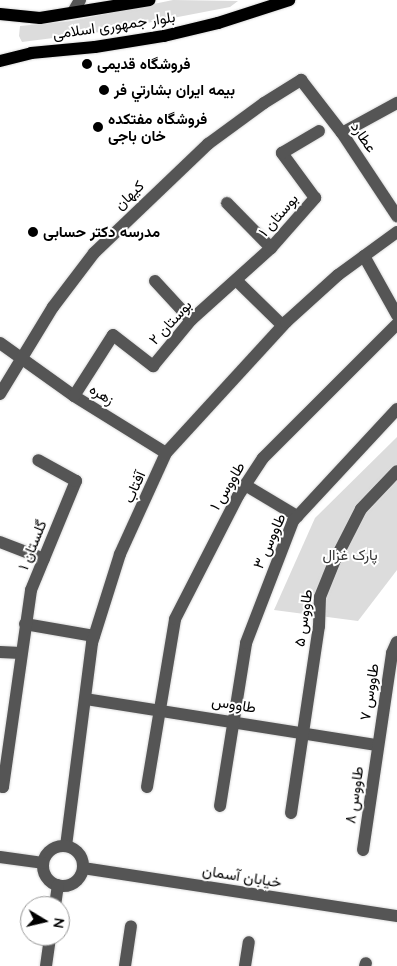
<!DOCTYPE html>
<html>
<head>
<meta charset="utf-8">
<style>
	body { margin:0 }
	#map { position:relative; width:397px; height:966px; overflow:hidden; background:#fff; font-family:Quicksand,Vazirmatn,sans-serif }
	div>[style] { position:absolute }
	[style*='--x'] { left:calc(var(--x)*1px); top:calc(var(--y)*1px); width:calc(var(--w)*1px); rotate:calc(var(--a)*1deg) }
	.green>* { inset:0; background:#dcdcdc }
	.roads { filter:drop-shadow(0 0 1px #dbdbdb) drop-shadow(0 0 1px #dbdbdb) }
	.minor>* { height:12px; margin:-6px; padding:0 6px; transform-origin:6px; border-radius:6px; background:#555 }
	.minor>.ring { margin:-6px; padding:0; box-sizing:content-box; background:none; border:12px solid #555; border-radius:50% }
	.major>* { height:12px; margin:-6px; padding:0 6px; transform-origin:6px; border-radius:6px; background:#000 }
	.dots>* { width:14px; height:14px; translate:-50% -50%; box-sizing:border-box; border:2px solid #fff; border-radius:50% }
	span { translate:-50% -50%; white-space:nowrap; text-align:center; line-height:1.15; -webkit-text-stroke:4px #fff; paint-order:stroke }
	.street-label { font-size:15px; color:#000 }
	.poi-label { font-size:15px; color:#000; font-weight:700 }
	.left { translate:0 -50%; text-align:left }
	.park-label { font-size:15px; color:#333 }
	.north { position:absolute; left:20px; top:896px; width:50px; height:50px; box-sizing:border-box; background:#fff; border:1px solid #999; border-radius:50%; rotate:99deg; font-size:14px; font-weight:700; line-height:20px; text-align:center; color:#000 }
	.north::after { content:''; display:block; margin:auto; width:18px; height:22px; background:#000; clip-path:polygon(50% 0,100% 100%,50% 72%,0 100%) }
</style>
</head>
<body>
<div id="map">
	<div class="green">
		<div style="clip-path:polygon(173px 0,238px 1px,230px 7px,100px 32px,22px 42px,19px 36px,20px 26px,71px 21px)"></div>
		<div style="clip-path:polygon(397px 437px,397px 570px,358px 621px,274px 610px,315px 518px)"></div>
	</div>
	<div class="roads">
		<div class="minor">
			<div style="--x:73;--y:12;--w:14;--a:-60"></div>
			<div style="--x:342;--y:133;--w:63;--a:-28.6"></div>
			<div style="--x:227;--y:203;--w:63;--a:45.6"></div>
			<div style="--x:364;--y:256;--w:68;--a:60.8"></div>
			<div style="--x:155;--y:281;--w:53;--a:47.3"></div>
			<div style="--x:237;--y:281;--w:63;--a:44.4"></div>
			<div style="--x:0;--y:343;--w:91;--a:35.6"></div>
			<div style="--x:74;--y:396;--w:108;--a:31.8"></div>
			<div style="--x:0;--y:394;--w:102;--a:-58.7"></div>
			<div style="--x:53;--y:307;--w:68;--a:-52.8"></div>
			<div style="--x:94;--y:253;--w:158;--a:-43.7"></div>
			<div style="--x:208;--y:144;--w:69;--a:-36.2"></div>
			<div style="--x:264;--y:103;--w:44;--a:-31.9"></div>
			<div style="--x:301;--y:80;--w:67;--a:52.3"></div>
			<div style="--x:342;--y:133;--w:100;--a:56.5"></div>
			<div style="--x:74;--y:396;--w:72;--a:-57.4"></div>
			<div style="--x:113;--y:335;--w:51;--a:37.8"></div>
			<div style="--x:153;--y:366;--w:60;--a:-50.4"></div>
			<div style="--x:191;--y:320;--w:108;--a:-42"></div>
			<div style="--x:271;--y:248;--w:67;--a:-48.7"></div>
			<div style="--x:315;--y:198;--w:56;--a:-126.3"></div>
			<div style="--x:282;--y:153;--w:43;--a:-30.7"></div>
			<div style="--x:245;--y:485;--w:61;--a:30.8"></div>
			<div style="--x:0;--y:542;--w:47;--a:21.1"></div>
			<div style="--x:25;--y:624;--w:70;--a:9.9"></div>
			<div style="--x:0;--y:652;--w:21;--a:3"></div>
			<div style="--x:86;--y:699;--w:295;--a:9"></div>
			<div style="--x:0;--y:786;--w:3;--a:18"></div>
			<div style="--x:3;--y:787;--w:199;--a:-81.9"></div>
			<div style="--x:31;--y:590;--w:118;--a:-67.6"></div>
			<div style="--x:76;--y:481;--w:43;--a:-151.1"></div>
			<div style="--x:147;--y:787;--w:170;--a:-80.5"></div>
			<div style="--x:175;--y:619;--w:138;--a:-62.9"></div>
			<div style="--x:238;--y:496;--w:45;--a:-56.7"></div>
			<div style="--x:263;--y:458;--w:190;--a:-45"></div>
			<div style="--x:220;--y:806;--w:165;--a:-80.9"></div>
			<div style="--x:246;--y:643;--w:131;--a:-68.9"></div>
			<div style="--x:293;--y:521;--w:153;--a:-47.1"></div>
			<div style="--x:291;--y:813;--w:189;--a:-81.5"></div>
			<div style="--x:319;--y:626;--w:29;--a:-88"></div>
			<div style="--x:320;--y:597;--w:38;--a:-68"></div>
			<div style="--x:334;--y:562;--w:59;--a:-63"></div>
			<div style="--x:361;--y:509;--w:52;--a:-46.5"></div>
			<div style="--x:66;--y:846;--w:205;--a:-82.7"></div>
			<div style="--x:92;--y:643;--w:93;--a:-72.5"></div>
			<div style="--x:120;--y:554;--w:111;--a:-65.5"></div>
			<div style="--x:166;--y:453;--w:178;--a:-47.5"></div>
			<div style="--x:286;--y:322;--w:70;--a:-42.1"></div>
			<div style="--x:338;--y:275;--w:73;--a:-36.1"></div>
			<div class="ring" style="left:43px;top:846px;width:28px;height:28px"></div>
			<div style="--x:363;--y:850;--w:199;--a:-81.6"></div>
			<div style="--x:392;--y:653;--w:12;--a:-66"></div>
			<div style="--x:0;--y:857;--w:43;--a:7.9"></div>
			<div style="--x:83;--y:868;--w:318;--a:8.7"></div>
			<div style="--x:55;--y:906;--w:21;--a:-82"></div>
			<div style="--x:46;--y:966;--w:30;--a:-82"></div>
			<div style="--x:125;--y:966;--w:40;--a:-81.5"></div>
			<div style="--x:245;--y:966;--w:24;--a:-81"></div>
			<div style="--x:365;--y:966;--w:3;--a:-72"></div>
		</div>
		<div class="major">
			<div style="--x:0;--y:14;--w:40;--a:5.7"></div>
			<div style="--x:40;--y:18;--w:111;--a:-9.3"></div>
			<div style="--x:0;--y:61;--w:32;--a:-14"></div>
			<div style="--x:31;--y:53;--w:64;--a:-5.4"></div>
			<div style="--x:95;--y:47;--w:70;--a:-9.1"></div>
			<div style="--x:164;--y:36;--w:56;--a:-13.5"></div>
			<div style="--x:218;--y:23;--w:75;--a:-17.9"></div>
		</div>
	</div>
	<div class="dots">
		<div style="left:87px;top:64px;background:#000"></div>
		<div style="left:104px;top:90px;background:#000"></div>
		<div style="left:98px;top:127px;background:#000"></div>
		<div style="left:33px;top:232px;background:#000"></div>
	</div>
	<div class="street-label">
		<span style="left:114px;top:25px;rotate:-8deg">بلوار جمهوری اسلامی</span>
		<span style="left:364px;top:137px;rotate:56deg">عطارد</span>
		<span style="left:129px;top:195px;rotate:-44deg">کیهان</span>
		<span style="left:278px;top:215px;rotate:-49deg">بوستان ۱</span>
		<span style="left:170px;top:322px;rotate:-47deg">بوستان ۲</span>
		<span style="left:102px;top:394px;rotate:32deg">زهره</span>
		<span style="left:227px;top:486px;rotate:-59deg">طاووس ۱</span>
		<span style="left:134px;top:487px;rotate:-66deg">آفتاب</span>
		<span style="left:269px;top:541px;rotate:-66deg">طاووس ۳</span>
		<span style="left:32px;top:545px;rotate:-68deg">گلستان ۱</span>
		<span style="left:303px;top:618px;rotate:-82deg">طاووس ۵</span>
		<span style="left:369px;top:692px;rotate:-81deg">طاووس ۷</span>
		<span style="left:234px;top:704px;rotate:9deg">طاووس</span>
		<span style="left:354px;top:795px;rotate:-82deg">طاووس ۸</span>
		<span style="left:242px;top:876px;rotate:9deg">خیابان آسمان</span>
	</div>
	<div class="poi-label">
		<span class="left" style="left:97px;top:64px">فروشگاه قدیمی</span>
		<span class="left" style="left:114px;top:90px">بيمه ايران بشارتي فر</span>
		<span class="left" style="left:108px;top:127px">فروشگاه مفتکده<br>خان باجی</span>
		<span class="left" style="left:43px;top:232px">مدرسه دکتر حسابی</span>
	</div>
	<div class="park-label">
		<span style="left:350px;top:555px">پارک غزال</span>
	</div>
	<div class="north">N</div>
</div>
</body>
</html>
